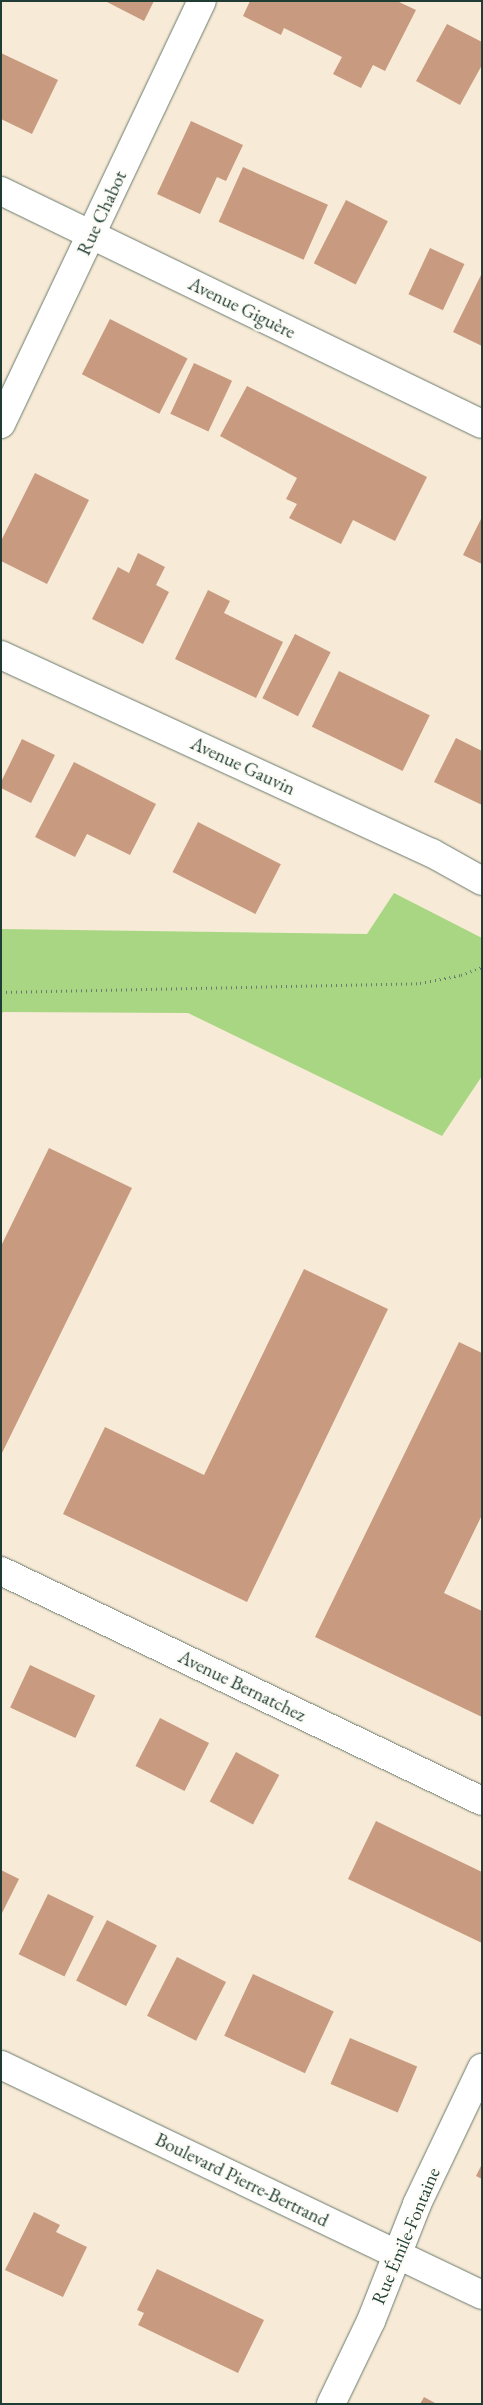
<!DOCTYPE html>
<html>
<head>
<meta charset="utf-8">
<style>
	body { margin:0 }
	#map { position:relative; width:483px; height:2405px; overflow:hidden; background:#f7ebd7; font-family:"EB Garamond",serif }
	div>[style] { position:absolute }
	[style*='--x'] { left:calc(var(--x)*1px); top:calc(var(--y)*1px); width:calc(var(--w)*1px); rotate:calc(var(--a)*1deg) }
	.green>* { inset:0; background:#a9d683 }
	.building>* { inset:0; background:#c89b80; transform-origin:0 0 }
	.path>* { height:3px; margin-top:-1.5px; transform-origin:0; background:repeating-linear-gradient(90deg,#6b7a6d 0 1px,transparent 0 5px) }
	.roads { filter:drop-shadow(0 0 1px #6b7a6d) drop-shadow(0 0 1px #6b7a6d) }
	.minor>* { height:28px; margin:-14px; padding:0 14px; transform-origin:14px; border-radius:14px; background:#fff }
	.major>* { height:28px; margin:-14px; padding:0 14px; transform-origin:14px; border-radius:14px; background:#fff }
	span { translate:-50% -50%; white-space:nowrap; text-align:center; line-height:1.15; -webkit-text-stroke:5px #fdfcf7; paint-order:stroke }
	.street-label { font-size:19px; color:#1f3d34 }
	.frame { position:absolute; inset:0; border:2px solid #1f3d34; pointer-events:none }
</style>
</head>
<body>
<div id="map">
	<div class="green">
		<div style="clip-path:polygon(394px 893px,482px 938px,482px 1076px,442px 1136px,188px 1013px,3px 1012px,1px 1015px,1px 929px,367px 934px)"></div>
	</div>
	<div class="building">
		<div style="clip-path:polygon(105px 1px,154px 1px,144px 21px)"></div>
		<div style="clip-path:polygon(250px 1px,397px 1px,416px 10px,385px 71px,373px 65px,361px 88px,333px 74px,342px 57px,284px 28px,281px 35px,243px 16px)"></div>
		<div style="clip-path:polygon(447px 24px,482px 42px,482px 65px,460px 105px,416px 81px)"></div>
		<div style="clip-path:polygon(1px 53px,58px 80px,32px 134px,1px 119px)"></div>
		<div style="clip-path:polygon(191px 121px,243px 145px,226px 181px,217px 177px,200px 214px,157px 194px)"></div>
		<div style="left:243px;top:167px;width:93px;height:60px;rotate:24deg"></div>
		<div style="left:346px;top:200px;width:47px;height:71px;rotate:27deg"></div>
		<div style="left:430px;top:248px;width:38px;height:51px;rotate:25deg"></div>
		<div style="clip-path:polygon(482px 273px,482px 346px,453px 332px)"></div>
		<div style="left:110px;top:319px;width:87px;height:62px;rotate:27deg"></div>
		<div style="left:194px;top:363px;width:42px;height:56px;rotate:25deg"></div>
		<div style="clip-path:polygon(247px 386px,427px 477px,395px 541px,353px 520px,341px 544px,289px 518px,297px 504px,286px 499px,297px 478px,220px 436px)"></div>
		<div style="clip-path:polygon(35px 473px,89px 500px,47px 584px,1px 561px,1px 541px)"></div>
		<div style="clip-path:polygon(482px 517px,482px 564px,463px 555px)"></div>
		<div style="clip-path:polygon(138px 553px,165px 567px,156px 585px,169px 592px,143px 644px,92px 619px,118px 567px,129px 573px)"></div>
		<div style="clip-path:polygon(208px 590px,230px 601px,224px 613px,283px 642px,256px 698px,175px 659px)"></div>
		<div style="left:295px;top:634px;width:40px;height:72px;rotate:27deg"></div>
		<div style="left:339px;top:671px;width:101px;height:62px;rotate:26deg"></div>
		<div style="clip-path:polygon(456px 738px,482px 751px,482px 805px,434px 782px)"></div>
		<div style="clip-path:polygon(22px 739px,55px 755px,31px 803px,1px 788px,1px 782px)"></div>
		<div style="clip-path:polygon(74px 762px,156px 804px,130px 855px,87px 834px,75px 857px,35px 837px)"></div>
		<div style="left:198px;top:822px;width:93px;height:56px;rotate:27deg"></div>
		<div style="clip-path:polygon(49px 1148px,132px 1188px,1px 1455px,1px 1246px)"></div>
		<div style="clip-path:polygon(304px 1269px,388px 1309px,247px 1602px,63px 1514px,105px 1427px,204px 1475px)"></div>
		<div style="clip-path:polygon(459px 1342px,482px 1353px,482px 1515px,444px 1593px,482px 1611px,482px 1717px,315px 1637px)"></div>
		<div style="left:30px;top:1665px;width:72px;height:47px;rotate:25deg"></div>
		<div style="left:160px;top:1718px;width:55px;height:54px;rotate:27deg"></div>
		<div style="left:236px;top:1752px;width:49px;height:56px;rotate:28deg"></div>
		<div style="clip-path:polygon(376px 1821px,482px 1872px,482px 1943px,348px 1879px)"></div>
		<div style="clip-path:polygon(1px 1870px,19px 1879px,1px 1915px)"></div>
		<div style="left:48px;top:1894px;width:51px;height:67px;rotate:26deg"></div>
		<div style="left:107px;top:1920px;width:56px;height:68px;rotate:27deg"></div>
		<div style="left:177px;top:1957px;width:55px;height:66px;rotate:27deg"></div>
		<div style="left:253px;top:1974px;width:89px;height:68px;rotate:25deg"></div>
		<div style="left:350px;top:2038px;width:73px;height:50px;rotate:23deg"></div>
		<div style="clip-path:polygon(482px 2164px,482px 2179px,476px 2176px)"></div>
		<div style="clip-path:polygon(34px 2212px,60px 2225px,56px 2232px,87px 2247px,63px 2297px,5px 2270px)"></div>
		<div style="clip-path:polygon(157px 2269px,264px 2320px,238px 2373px,138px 2325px,144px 2313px,137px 2310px)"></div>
		<div style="clip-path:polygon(424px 2397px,437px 2404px,420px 2404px)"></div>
	</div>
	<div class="path">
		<div style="--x:1;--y:992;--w:419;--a:-1.2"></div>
		<div style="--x:420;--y:983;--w:42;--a:-11"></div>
		<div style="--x:461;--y:975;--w:22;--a:-21"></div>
	</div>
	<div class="roads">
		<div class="minor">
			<div style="--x:1;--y:191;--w:534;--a:25.85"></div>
			<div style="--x:1;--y:424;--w:468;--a:-64.6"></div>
			<div style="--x:1;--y:655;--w:474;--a:24.7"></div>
			<div style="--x:432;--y:853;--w:57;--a:29.2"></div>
			<div style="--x:1;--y:1571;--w:533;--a:25.56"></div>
			<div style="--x:331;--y:2404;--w:92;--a:-64.3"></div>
			<div style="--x:371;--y:2321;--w:126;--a:-68.5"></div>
			<div style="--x:417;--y:2204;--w:151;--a:-64.5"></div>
		</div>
		<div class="major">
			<div style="--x:1;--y:2065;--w:533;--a:25.56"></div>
		</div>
	</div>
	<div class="street-label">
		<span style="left:102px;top:213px;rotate:-65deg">Rue Chabot</span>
		<span style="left:242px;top:308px;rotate:26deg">Avenue Giguère</span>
		<span style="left:243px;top:766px;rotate:25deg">Avenue Gauvin</span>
		<span style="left:242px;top:1686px;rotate:26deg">Avenue Bernatchez</span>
		<span style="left:242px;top:2180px;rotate:26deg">Boulevard Pierre-Bertrand</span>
		<span style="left:406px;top:2236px;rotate:-67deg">Rue Émile-Fontaine</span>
	</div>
	<div class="frame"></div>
</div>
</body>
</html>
